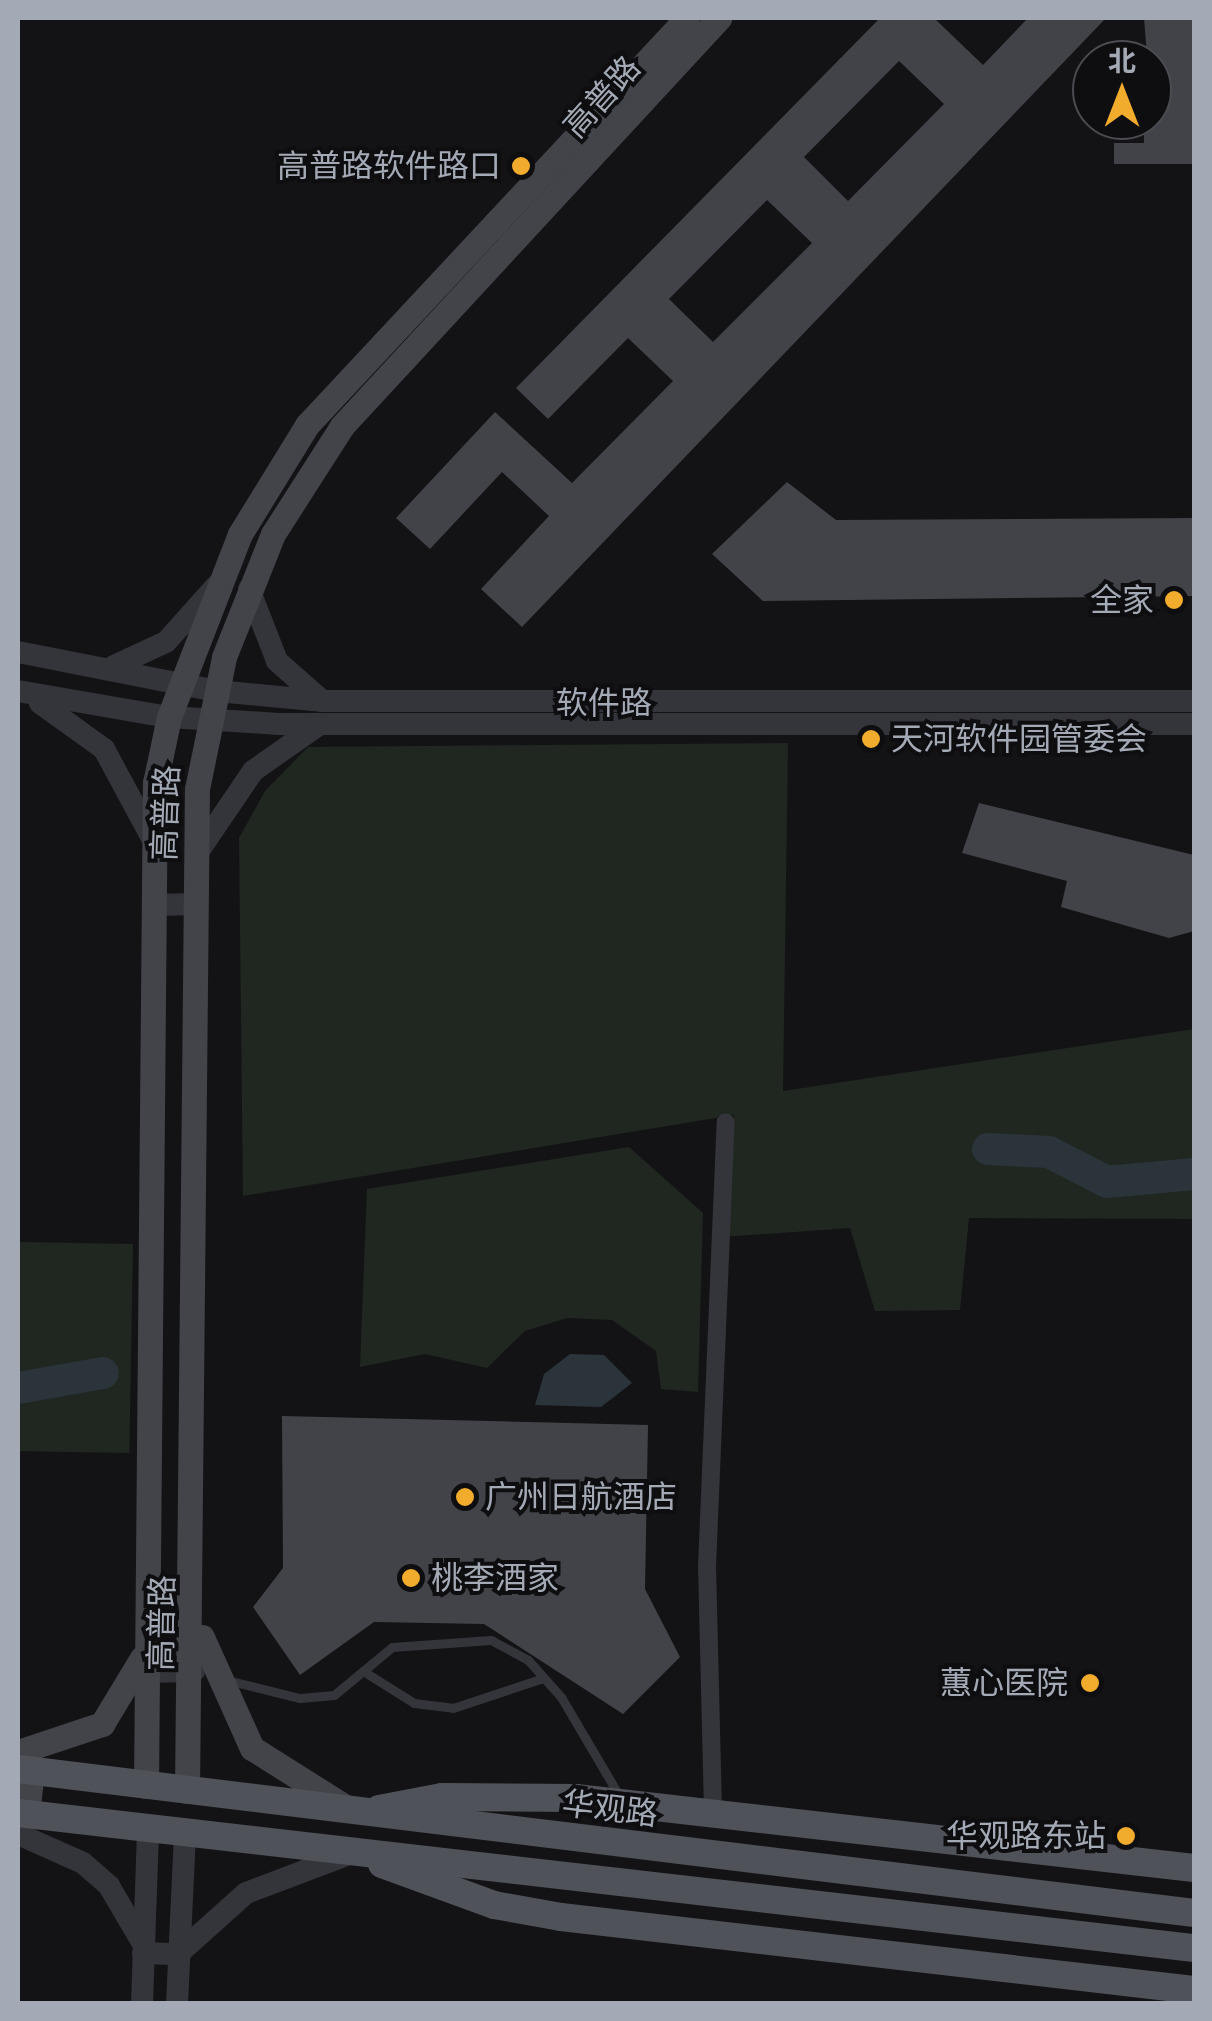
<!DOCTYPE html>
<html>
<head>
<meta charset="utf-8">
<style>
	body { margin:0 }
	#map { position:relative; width:1212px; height:2021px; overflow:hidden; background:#131315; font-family:Poppins,"Noto Sans SC",sans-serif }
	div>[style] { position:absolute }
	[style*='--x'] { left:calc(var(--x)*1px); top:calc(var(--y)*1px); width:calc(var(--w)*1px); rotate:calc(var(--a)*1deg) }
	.green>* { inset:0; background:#1f2720; transform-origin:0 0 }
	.water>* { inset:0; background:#2b343a }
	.river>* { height:32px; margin:-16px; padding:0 16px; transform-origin:16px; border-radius:16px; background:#2b343a }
	.building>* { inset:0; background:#424348 }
	.service>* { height:9px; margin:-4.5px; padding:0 4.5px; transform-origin:4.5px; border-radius:4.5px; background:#34353a }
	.minor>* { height:18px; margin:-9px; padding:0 9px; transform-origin:9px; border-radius:9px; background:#34353a }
	.tertiary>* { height:22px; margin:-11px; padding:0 11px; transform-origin:11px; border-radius:11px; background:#34353a }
	.secondary>* { height:25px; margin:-12.5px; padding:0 12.5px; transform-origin:12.5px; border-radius:12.5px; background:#42444a }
	.primary>* { height:28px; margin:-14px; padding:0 14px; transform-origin:14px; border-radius:14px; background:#505259 }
	.dots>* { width:28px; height:28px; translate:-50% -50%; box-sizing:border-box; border:5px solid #0e0e10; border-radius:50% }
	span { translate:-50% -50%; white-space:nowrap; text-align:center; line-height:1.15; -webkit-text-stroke:8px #0e0e10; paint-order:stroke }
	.street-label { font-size:32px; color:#a4aab5 }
	.poi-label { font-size:32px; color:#a4aab5 }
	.right { translate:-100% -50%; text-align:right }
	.left { translate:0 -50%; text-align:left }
	.frame { position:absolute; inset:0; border:20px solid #a4aab5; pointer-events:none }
	.north { position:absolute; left:1072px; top:40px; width:100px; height:100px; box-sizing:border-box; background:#0e0e10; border:2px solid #4a4c52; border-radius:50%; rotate:0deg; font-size:28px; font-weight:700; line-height:40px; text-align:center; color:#a4aab5 }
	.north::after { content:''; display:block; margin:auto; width:35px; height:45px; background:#f1ac2e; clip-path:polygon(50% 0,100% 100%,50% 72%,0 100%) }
</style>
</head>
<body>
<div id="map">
	<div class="green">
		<div style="clip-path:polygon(788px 743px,783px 1091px,1194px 1029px,1194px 1219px,969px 1218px,960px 1310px,875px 1311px,850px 1228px,722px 1237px,734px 1115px,243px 1196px,239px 838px,265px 791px,308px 747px)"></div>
		<div style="clip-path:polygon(629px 1147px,703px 1213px,698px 1392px,661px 1389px,656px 1351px,612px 1320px,567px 1318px,525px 1331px,487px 1368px,425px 1354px,360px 1367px,367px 1189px)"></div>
		<div style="left:18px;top:1242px;width:115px;height:209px;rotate:1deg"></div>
	</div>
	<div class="water">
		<div style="clip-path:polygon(570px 1354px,604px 1355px,632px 1383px,601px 1407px,535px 1405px,544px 1374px)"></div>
	</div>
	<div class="river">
		<div style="--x:988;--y:1149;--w:61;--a:2.8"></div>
		<div style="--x:1049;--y:1152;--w:65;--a:27.3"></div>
		<div style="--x:1107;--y:1182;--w:87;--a:-5.3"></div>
		<div style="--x:18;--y:1388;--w:86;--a:-10"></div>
	</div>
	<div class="building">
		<div style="clip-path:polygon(evenodd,880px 18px,934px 18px,983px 65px,1028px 18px,1106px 18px,522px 627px,481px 589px,549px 516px,502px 472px,430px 549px,396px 518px,495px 412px,572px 483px,673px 381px,628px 338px,548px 419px,516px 388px,880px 18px,899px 61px,944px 104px,848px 201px,804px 157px,899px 61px,880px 18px,767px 200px,812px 243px,713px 342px,669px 299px,767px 200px)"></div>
		<div style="clip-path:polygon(1144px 18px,1194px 18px,1194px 164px,1114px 164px,1114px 143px,1144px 143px,1144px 120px,1152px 120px)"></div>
		<div style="clip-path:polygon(787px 482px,836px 520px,1194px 518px,1194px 596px,763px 601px,712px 554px)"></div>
		<div style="clip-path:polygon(979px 803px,1194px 855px,1194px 931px,1169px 938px,1061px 907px,1067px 881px,962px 853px)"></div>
		<div style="clip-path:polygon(282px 1416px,648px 1425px,645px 1589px,680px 1657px,623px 1714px,484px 1624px,374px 1622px,300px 1675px,253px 1607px,283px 1568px)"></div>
	</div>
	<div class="service">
		<div style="--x:363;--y:1671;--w:60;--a:32.1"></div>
		<div style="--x:414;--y:1703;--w:39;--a:7"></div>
		<div style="--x:453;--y:1708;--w:95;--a:-18.4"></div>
		<div style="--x:227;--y:1680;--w:75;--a:13.9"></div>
		<div style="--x:300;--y:1698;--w:34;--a:-5"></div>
		<div style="--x:334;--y:1695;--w:75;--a:-39.6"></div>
		<div style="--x:392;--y:1647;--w:99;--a:-4"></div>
		<div style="--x:491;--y:1640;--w:42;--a:28.4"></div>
		<div style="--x:528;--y:1660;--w:50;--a:48.3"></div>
		<div style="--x:561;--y:1697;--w:118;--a:59.5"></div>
	</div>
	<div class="minor">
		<div style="--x:713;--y:1811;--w:244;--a:-91.4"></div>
		<div style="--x:707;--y:1567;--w:445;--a:-87.6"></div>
	</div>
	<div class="tertiary">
		<div style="--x:249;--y:589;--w:77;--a:68.7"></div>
		<div style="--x:277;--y:661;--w:60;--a:41.6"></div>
		<div style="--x:18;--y:652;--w:203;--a:11.1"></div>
		<div style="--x:217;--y:691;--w:105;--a:5.4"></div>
		<div style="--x:322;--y:701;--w:872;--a:0"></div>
		<div style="--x:114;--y:666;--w:57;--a:-24.8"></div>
		<div style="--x:166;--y:642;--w:75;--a:-48.2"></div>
		<div style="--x:18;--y:691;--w:153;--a:9.8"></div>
		<div style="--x:169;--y:717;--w:110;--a:3.6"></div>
		<div style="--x:279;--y:724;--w:915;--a:0"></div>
		<div style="--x:40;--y:703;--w:79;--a:35.7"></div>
		<div style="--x:104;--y:749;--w:106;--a:61.7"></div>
		<div style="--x:198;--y:852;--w:98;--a:-55.8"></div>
		<div style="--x:253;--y:771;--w:78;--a:-35.1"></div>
		<div style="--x:153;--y:905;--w:44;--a:-1.3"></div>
		<div style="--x:146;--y:1672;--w:48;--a:-1.2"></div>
		<div style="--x:18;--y:1834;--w:71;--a:24"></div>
		<div style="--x:83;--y:1863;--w:35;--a:41"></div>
		<div style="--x:109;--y:1886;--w:65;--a:59.5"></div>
		<div style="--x:143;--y:1953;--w:35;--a:2"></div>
		<div style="--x:178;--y:1954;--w:91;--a:-41.9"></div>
		<div style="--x:246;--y:1893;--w:105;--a:-20.7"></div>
		<div style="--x:142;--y:2004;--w:176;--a:-88"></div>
		<div style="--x:177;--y:2004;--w:171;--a:-87.3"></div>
	</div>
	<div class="secondary">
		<div style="--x:202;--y:1637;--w:122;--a:65.8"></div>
		<div style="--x:252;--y:1748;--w:112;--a:32.3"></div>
		<div style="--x:18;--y:1752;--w:89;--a:-18.4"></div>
		<div style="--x:102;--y:1724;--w:77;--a:-58.8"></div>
		<div style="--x:146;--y:1786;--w:1003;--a:-89.49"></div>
		<div style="--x:155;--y:783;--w:67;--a:-78"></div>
		<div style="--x:169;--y:717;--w:196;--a:-68.8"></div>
		<div style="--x:240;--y:534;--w:128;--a:-58.4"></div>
		<div style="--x:307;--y:425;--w:557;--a:-46.96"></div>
		<div style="--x:187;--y:1791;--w:1002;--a:-89.43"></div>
		<div style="--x:197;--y:789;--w:135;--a:-78.4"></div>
		<div style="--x:224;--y:657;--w:132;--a:-68.3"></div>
		<div style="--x:273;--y:534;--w:128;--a:-57.4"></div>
		<div style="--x:342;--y:426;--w:556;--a:-47.26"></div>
		<div style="--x:27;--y:1814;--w:43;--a:-83.4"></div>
	</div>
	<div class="primary">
		<div style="--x:18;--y:1769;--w:1185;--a:6.98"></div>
		<div style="--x:379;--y:1809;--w:64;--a:-10.8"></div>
		<div style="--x:442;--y:1797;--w:134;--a:0.4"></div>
		<div style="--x:576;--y:1798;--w:622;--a:6.46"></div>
		<div style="--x:18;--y:1813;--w:1184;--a:6.55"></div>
		<div style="--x:382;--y:1864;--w:119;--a:20.1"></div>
		<div style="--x:494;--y:1905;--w:68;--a:10.2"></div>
		<div style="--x:561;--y:1917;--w:637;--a:6.58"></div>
	</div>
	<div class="dots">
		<div style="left:521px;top:166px;background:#f1ac2e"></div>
		<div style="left:1174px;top:600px;background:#f1ac2e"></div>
		<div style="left:871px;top:739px;background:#f1ac2e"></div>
		<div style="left:465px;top:1497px;background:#f1ac2e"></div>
		<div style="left:411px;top:1578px;background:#f1ac2e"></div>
		<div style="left:1090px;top:1683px;background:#f1ac2e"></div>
		<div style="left:1126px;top:1836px;background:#f1ac2e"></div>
	</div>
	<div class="street-label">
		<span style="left:602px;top:97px;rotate:-48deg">高普路</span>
		<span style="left:604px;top:703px">软件路</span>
		<span style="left:166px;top:813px;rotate:-88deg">高普路</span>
		<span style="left:162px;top:1623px;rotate:-89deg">高普路</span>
		<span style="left:610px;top:1809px;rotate:7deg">华观路</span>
	</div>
	<div class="poi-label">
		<span class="right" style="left:501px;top:166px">高普路软件路口</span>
		<span class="right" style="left:1154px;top:600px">全家</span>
		<span class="left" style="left:891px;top:739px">天河软件园管委会</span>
		<span class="left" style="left:485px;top:1497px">广州日航酒店</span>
		<span class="left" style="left:431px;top:1578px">桃李酒家</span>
		<span class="right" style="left:1068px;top:1683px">蕙心医院</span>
		<span class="right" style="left:1106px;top:1836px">华观路东站</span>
	</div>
	<div class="frame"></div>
	<div class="north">北</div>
</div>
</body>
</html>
